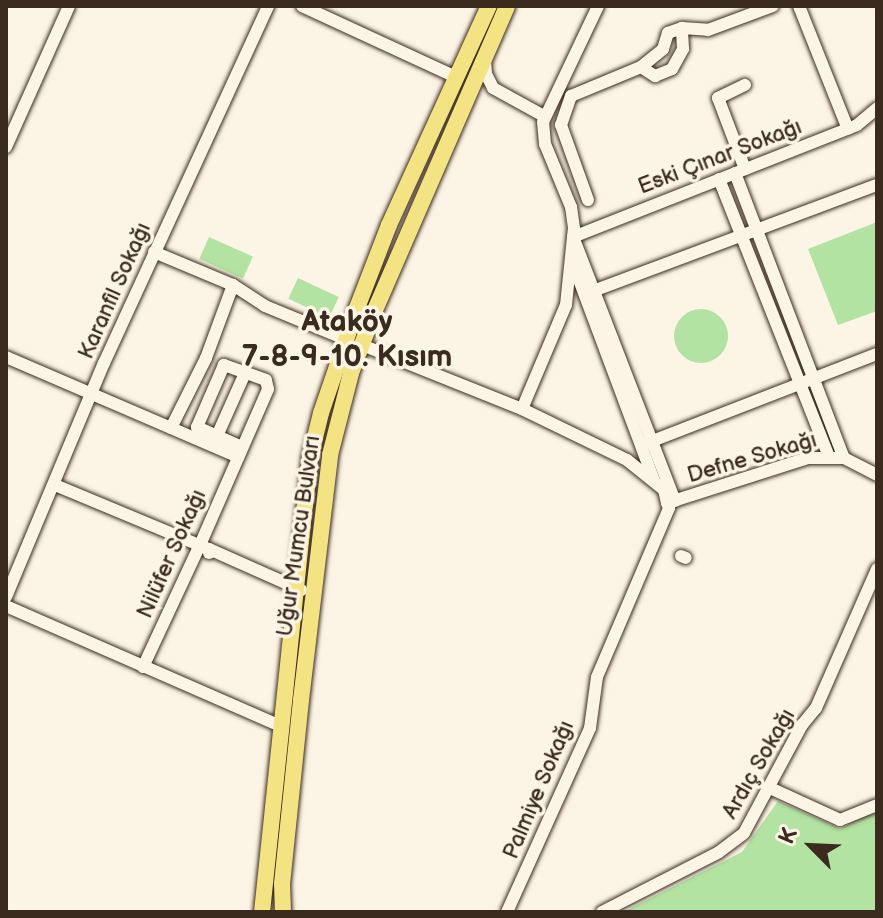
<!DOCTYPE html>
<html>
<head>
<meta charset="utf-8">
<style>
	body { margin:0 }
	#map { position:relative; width:883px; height:918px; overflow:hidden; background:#fcf5e5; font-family:"Balsamiq Sans",sans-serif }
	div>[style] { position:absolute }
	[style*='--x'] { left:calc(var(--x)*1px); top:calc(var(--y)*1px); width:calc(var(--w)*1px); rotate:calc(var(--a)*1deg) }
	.green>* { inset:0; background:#b2e3a2; transform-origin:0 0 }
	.round { border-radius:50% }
	.roads { filter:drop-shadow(0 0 2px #3b2a1e) drop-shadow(0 0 2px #3b2a1e) }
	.minor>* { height:12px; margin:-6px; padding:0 6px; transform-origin:6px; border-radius:6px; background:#fcf5e5 }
	.major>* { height:16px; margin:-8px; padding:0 8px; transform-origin:8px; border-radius:8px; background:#f4e382 }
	span { translate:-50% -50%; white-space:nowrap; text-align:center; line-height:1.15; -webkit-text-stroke:7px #fcf5e5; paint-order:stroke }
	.street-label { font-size:22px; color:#3b2a1e }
	.district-label { font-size:30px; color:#3b2a1e; font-weight:700 }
	.frame { position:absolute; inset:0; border:8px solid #3b2a1e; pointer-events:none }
	.north { position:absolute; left:771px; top:806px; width:80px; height:80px; -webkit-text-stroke:6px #fcf5e5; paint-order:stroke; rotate:294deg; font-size:22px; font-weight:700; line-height:32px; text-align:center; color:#3b2a1e }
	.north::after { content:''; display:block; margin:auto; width:28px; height:36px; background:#3b2a1e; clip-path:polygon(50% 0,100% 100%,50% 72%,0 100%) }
</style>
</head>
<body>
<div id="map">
	<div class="green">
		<div style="clip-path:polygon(877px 222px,877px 311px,838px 325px,808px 249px)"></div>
		<div style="left:209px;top:237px;width:48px;height:24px;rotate:24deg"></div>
		<div style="left:298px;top:278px;width:45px;height:23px;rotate:25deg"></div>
		<div class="round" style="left:674px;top:309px;width:54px;height:54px"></div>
		<div style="clip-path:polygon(778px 801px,840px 829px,877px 810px,877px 912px,623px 912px,742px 852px)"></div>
	</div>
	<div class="roads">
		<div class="minor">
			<div style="--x:302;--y:6;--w:170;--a:24.8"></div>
			<div style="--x:799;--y:6;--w:132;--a:68.3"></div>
			<div style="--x:485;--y:60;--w:14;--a:86"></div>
			<div style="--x:486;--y:74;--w:16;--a:63"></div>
			<div style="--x:493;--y:88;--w:58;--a:28.8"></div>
			<div style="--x:641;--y:67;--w:17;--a:33"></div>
			<div style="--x:655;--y:76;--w:18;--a:-22"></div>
			<div style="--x:672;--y:69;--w:23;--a:-61"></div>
			<div style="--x:683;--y:49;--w:21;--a:-93"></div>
			<div style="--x:6;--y:147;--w:154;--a:-65.9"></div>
			<div style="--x:745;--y:169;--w:76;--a:-110.8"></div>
			<div style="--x:718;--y:98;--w:30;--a:-26"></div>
			<div style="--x:735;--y:173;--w:305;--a:69.1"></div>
			<div style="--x:719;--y:179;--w:297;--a:68.4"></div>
			<div style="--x:588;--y:200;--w:80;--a:-109.8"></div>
			<div style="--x:561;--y:125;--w:31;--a:-71"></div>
			<div style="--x:571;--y:96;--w:76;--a:-22.5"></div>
			<div style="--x:641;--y:67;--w:28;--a:-39"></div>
			<div style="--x:663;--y:49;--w:17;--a:-73"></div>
			<div style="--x:668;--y:33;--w:15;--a:-20"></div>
			<div style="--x:682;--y:28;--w:26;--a:4"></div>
			<div style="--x:708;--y:30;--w:69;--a:-20.3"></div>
			<div style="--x:154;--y:252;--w:86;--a:22.7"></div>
			<div style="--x:233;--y:285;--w:38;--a:33"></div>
			<div style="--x:265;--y:306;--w:87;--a:22.4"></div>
			<div style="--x:572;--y:261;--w:234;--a:69.5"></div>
			<div style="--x:585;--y:294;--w:312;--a:-20.5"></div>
			<div style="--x:362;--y:345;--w:172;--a:21.8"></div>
			<div style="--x:522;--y:409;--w:117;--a:25.9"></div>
			<div style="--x:627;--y:460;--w:48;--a:39"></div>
			<div style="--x:664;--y:490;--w:13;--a:77"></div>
			<div style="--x:667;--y:503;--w:148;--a:-17.7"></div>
			<div style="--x:808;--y:458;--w:36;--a:0"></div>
			<div style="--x:844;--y:458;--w:37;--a:27"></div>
			<div style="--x:6;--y:357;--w:253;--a:23.3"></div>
			<div style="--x:522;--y:409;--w:113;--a:-67.1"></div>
			<div style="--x:566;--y:305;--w:77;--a:-84.1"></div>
			<div style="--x:574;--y:228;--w:21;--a:-98"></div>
			<div style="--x:571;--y:207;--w:68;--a:-112.4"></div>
			<div style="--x:545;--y:144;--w:22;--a:-95"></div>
			<div style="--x:543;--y:122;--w:128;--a:-64.6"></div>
			<div style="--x:171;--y:428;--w:78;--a:-63.4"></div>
			<div style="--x:206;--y:358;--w:78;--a:-69.7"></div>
			<div style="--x:217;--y:436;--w:69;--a:-66"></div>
			<div style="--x:642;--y:445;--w:252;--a:-21.2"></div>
			<div style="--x:55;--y:485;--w:167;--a:22.6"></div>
			<div style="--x:675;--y:501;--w:283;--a:-111.1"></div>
			<div style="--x:573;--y:237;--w:305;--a:-21.5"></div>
			<div style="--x:857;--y:125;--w:26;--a:-40"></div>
			<div style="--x:209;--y:553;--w:4;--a:-90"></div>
			<div style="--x:209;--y:549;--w:101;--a:24"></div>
			<div style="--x:681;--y:556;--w:5;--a:22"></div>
			<div style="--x:6;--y:597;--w:254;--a:-67.3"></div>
			<div style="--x:104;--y:363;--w:393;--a:-65.3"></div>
			<div style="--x:6;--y:606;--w:302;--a:23.6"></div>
			<div style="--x:143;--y:667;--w:135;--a:-65"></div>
			<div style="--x:200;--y:545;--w:170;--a:-66.4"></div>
			<div style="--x:268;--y:389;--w:9;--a:-103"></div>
			<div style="--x:266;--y:380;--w:45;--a:-160.3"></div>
			<div style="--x:224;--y:365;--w:68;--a:113.5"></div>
			<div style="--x:197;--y:427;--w:49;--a:24"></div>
			<div style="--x:770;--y:788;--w:77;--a:24.6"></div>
			<div style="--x:840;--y:820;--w:40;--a:-22"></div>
			<div style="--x:507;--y:912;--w:202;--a:-65.7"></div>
			<div style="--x:590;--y:728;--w:51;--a:-82.2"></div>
			<div style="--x:597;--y:677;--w:184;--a:-66.9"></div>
			<div style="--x:669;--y:508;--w:5;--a:-112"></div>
			<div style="--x:602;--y:912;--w:131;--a:-27.1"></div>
			<div style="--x:719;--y:852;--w:31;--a:-37"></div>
			<div style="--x:744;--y:833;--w:123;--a:-61.8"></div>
			<div style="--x:802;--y:725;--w:22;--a:-51"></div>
			<div style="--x:816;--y:708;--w:152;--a:-66.3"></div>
		</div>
		<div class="major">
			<div style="--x:262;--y:912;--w:408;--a:-84"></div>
			<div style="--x:305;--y:506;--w:48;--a:-84.1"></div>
			<div style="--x:310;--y:458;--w:46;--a:-76.3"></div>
			<div style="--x:321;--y:413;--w:111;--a:-71.1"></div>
			<div style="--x:357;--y:308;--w:89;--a:-68.9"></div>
			<div style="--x:389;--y:225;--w:241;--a:-65.5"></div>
			<div style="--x:283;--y:912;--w:28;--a:-92"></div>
			<div style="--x:282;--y:884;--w:185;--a:-84.1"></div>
			<div style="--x:301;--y:700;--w:247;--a:-83.2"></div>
			<div style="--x:330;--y:455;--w:85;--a:-75.6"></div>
			<div style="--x:351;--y:373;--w:67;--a:-69.1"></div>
			<div style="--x:375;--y:310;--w:331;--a:-66.5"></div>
		</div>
	</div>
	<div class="street-label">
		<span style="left:720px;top:157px;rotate:-21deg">Eski Çınar Sokağı</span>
		<span style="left:115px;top:291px;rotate:-66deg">Karanfil Sokağı</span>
		<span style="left:752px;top:458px;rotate:-16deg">Defne Sokağı</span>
		<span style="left:299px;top:536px;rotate:-82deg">Uğur Mumcu Bulvarı</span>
		<span style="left:172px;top:554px;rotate:-66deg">Nilüfer Sokağı</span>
		<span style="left:759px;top:764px;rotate:-60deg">Ardıç Sokağı</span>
		<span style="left:539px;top:790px;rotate:-67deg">Palmiye Sokağı</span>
	</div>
	<div class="district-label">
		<span style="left:347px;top:339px">Ataköy<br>7-8-9-10. Kısım</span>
	</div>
	<div class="frame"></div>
	<div class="north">K</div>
</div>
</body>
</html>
